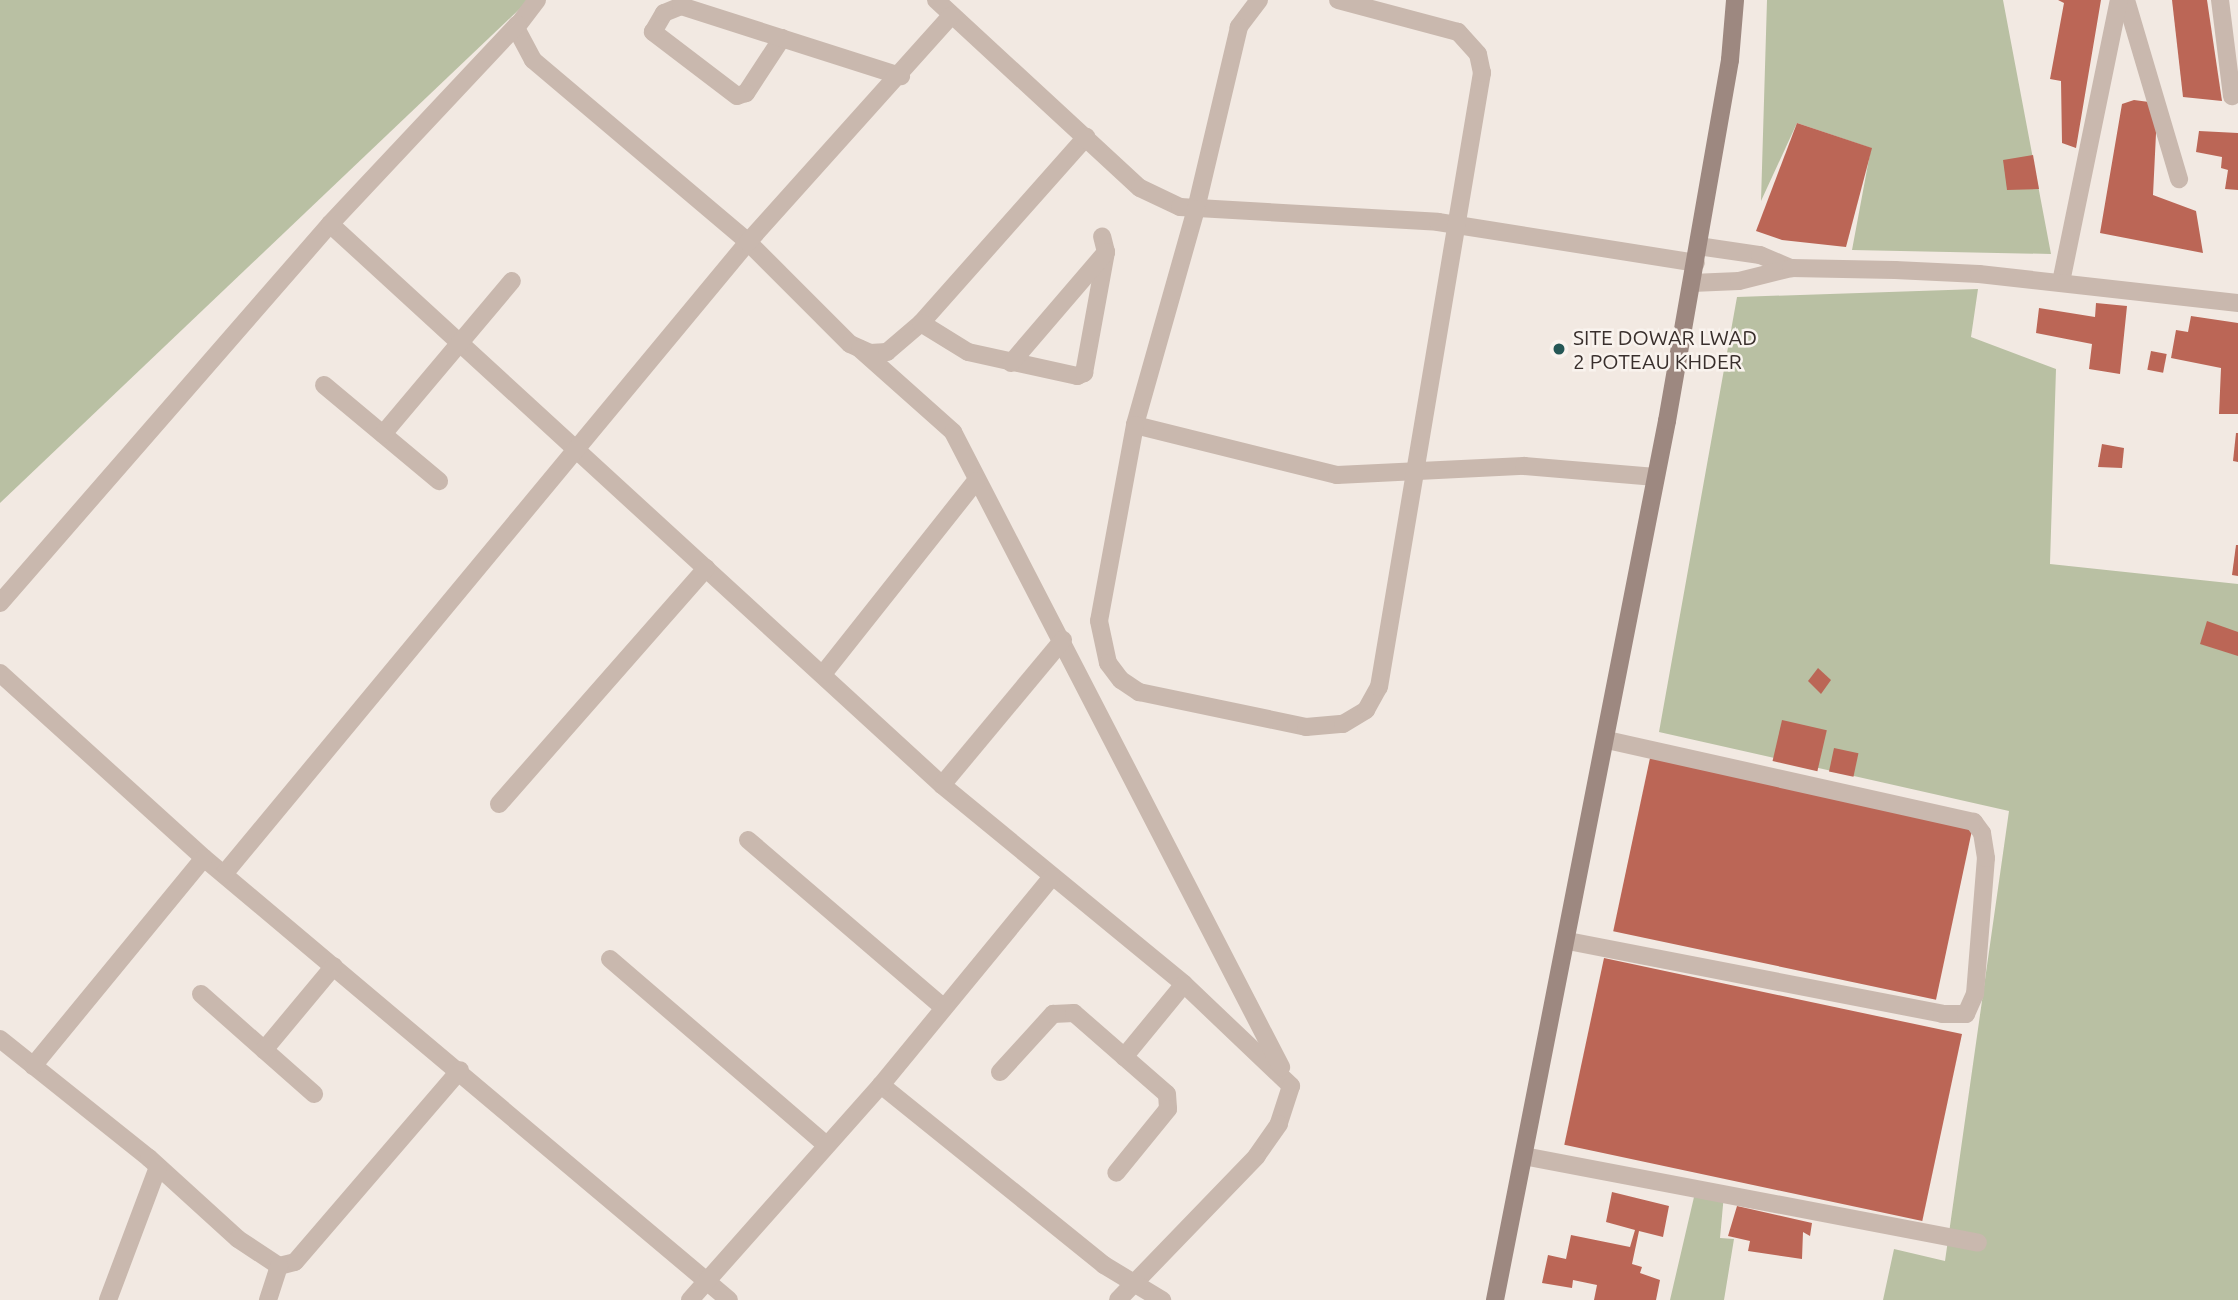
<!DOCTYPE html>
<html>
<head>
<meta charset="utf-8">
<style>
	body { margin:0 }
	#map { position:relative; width:2238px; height:1300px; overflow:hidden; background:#f2e9e2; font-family:Ubuntu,sans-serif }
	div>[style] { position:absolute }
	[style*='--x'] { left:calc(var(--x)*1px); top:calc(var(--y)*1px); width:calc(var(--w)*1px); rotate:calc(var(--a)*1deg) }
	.green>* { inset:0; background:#b9c0a3 }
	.building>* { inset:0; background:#bb6656; transform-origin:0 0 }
	.street>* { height:18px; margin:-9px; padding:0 9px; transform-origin:9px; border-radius:9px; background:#c9b8ae }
	.secondary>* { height:18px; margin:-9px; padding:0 9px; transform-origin:9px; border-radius:9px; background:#9d8880 }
	.dots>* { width:19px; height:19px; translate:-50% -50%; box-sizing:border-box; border:4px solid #f9f3ee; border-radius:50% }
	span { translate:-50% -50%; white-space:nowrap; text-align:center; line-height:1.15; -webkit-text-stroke:5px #f9f3ee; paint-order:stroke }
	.poi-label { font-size:21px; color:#392f2c }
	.left { translate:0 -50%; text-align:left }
</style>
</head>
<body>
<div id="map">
	<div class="green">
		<div style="clip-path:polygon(0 0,529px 0,0 503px)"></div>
		<div style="clip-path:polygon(1767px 0,2003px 0,2051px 254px,1852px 250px,1871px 148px,1797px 123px,1761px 201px)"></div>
		<div style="clip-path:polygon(1978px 289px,1971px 337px,2056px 369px,2050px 564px,2238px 584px,2238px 1300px,1883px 1300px,1894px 1249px,1945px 1261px,2009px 811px,1659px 732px,1737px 297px)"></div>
		<div style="clip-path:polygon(1724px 1194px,1720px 1238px,1734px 1239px,1724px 1300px,1670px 1300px,1694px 1197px)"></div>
	</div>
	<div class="building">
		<div style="clip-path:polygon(2058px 0,2101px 0,2076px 148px,2062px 143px,2061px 81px,2050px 79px,2064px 3px)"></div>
		<div style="clip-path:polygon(2172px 0,2207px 0,2222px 101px,2183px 97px)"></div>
		<div style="clip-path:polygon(2134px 100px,2149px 102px,2157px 113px,2153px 195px,2196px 211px,2203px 253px,2100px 233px,2122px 104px)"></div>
		<div style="clip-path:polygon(1797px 123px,1872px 148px,1846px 247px,1782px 240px,1756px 231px)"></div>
		<div style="clip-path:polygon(2199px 131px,2238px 133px,2238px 190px,2225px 189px,2228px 170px,2221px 168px,2222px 157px,2196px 152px)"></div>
		<div style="clip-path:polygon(2033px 155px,2039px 189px,2007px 190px,2003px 160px)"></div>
		<div style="clip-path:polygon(2096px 303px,2127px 306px,2120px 374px,2089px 369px,2092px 344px,2036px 333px,2039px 308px,2095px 317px)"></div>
		<div style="clip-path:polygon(2191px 316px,2238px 323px,2238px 414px,2219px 414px,2221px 368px,2171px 358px,2176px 330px,2188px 332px)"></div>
		<div style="left:2151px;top:351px;width:16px;height:19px;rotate:11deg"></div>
		<div style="clip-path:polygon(2236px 433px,2238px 433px,2238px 462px,2233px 461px)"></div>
		<div style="clip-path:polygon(2102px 444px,2124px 448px,2122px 468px,2098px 467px)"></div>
		<div style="clip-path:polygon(2236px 545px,2238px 545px,2238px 576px,2232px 575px)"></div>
		<div style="clip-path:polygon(2207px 621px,2238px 632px,2238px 656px,2200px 644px)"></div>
		<div style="clip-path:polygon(1818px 668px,1831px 680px,1821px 694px,1808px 681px)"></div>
		<div style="left:1782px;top:720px;width:46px;height:42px;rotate:13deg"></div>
		<div style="left:1834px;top:748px;width:25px;height:24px;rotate:12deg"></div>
		<div style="left:1650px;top:758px;width:330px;height:177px;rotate:12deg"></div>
		<div style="left:1604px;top:958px;width:366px;height:191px;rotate:12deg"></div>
		<div style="clip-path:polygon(1612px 1192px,1669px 1206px,1663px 1237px,1639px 1231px,1632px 1264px,1642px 1267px,1640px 1273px,1660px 1280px,1656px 1300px,1594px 1300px,1597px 1285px,1573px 1280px,1572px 1288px,1542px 1283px,1548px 1255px,1566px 1259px,1571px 1235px,1630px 1247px,1635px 1230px,1606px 1222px)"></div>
		<div style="clip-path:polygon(1737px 1206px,1812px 1223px,1810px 1236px,1803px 1232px,1802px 1259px,1748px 1251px,1750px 1241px,1728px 1236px)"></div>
	</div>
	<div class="street">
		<div style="--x:537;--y:0;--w:35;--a:127"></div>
		<div style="--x:516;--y:28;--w:36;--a:62"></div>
		<div style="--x:533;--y:60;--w:282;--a:40.2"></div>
		<div style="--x:748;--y:242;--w:144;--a:45"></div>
		<div style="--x:850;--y:344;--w:22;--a:24"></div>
		<div style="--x:870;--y:353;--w:17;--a:-3"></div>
		<div style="--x:887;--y:352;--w:45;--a:-40.5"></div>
		<div style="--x:921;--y:323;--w:249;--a:-48.4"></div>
		<div style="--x:936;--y:0;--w:277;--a:42.7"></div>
		<div style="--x:1140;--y:188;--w:44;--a:25.4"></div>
		<div style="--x:1180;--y:207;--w:258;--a:3.3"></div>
		<div style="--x:1438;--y:222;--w:261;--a:9"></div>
		<div style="--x:1259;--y:0;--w:34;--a:127"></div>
		<div style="--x:1239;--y:27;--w:187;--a:103.3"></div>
		<div style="--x:1196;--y:209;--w:224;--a:105.8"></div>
		<div style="--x:1135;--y:425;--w:208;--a:13.9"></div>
		<div style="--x:1337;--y:475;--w:187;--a:-2.8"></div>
		<div style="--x:1524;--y:466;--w:132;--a:4.8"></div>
		<div style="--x:2126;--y:0;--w:187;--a:73.5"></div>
		<div style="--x:2220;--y:0;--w:97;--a:82.9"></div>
		<div style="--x:782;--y:38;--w:66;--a:123.2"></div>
		<div style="--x:746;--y:93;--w:9;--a:162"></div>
		<div style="--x:737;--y:96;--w:106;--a:-142.7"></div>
		<div style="--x:653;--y:32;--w:22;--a:-60"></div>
		<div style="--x:664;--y:13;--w:18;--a:-22"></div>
		<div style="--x:681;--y:6;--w:231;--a:17.7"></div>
		<div style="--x:330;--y:224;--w:830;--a:42.51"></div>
		<div style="--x:942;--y:785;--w:313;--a:39.4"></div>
		<div style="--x:1184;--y:984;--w:148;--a:43.6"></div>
		<div style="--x:1291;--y:1086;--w:40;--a:108"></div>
		<div style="--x:1279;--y:1124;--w:39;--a:125"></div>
		<div style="--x:1257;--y:1156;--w:200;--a:134"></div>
		<div style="--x:1698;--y:246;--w:63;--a:8.3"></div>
		<div style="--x:1760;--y:255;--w:34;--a:23"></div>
		<div style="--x:2061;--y:282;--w:288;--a:-78.4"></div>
		<div style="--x:1692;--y:283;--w:47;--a:-2.4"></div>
		<div style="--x:1739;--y:281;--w:54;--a:-14"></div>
		<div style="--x:1791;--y:268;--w:104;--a:1.1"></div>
		<div style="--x:1895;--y:270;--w:84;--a:2.7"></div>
		<div style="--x:1979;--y:274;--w:261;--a:6.4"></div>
		<div style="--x:921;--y:323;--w:55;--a:31.7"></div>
		<div style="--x:968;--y:352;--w:112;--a:12.4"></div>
		<div style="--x:1077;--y:376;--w:8;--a:-23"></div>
		<div style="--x:1084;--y:373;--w:123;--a:-79.7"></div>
		<div style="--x:1106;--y:252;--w:16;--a:-104"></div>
		<div style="--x:860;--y:349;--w:125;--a:41.7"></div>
		<div style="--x:953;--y:432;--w:715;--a:62.68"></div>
		<div style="--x:1011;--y:363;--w:146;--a:-49.4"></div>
		<div style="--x:324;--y:385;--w:150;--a:39.9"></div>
		<div style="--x:1135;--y:425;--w:199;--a:100.4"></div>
		<div style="--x:1099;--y:621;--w:43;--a:77.9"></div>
		<div style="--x:1108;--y:663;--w:21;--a:53"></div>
		<div style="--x:1121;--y:680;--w:22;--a:34"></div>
		<div style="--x:1139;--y:692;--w:171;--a:11.8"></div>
		<div style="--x:1306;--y:727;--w:37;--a:-5"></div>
		<div style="--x:1343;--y:724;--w:27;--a:-31"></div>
		<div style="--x:1366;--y:710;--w:26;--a:-61"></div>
		<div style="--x:1379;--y:687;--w:623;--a:-80.48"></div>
		<div style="--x:1482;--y:73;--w:19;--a:-102"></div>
		<div style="--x:1478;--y:54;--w:30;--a:-132"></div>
		<div style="--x:1458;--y:32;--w:124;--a:-165.1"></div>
		<div style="--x:383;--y:434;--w:200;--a:-49.9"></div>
		<div style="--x:0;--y:603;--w:503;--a:-48.95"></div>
		<div style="--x:330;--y:224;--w:274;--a:-46.8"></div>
		<div style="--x:0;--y:673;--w:275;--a:42.2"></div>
		<div style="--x:204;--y:858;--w:686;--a:40.09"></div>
		<div style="--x:823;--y:674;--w:246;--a:-51.6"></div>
		<div style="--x:942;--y:785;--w:189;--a:-50.2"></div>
		<div style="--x:499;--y:804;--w:314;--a:-48.7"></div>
		<div style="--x:748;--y:840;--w:258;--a:40.6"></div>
		<div style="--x:224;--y:874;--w:821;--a:-50.34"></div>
		<div style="--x:748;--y:242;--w:304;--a:-48.1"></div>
		<div style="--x:1568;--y:941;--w:381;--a:11"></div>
		<div style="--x:1942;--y:1014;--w:24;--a:0"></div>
		<div style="--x:1966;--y:1014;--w:22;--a:-66"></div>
		<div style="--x:1975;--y:994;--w:136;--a:-85.4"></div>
		<div style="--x:1986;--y:858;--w:25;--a:-99"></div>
		<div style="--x:1982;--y:833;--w:14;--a:-126"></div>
		<div style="--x:1974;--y:822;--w:376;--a:-167.4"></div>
		<div style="--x:610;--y:959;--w:285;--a:40.7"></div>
		<div style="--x:201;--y:994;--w:151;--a:41.5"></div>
		<div style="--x:0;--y:1039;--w:191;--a:38.6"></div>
		<div style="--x:149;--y:1158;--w:120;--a:42.3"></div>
		<div style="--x:238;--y:1239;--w:49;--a:33.4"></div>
		<div style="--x:279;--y:1266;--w:16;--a:-14"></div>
		<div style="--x:295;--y:1262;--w:253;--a:-49.3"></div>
		<div style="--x:264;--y:1050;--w:109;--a:-50.2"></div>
		<div style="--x:1124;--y:1057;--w:94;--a:-50.6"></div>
		<div style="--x:33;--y:1066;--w:269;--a:-50.6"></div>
		<div style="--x:1000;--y:1072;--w:79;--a:-47.6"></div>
		<div style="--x:1053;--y:1014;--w:21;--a:-3"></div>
		<div style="--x:1074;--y:1013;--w:123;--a:41.1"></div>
		<div style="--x:1167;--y:1094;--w:15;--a:86"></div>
		<div style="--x:1168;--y:1109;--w:82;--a:129.1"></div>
		<div style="--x:881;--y:1085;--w:287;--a:38.9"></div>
		<div style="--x:1104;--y:1265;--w:68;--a:31.1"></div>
		<div style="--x:1524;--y:1156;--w:462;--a:10.8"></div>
		<div style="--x:108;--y:1300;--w:142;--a:-69.4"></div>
		<div style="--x:268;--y:1300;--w:36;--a:-72"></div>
		<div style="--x:690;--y:1300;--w:288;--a:-48.4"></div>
		<div style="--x:881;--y:1085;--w:269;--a:-50.6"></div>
	</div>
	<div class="secondary">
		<div style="--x:1495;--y:1300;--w:896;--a:-78.93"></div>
		<div style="--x:1667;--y:421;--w:366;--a:-80.1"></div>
		<div style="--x:1730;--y:60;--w:60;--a:-85.2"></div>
	</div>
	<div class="dots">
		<div style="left:1559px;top:349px;background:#255756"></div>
	</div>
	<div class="poi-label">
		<span class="left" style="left:1573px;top:349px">SITE DOWAR LWAD<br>2 POTEAU KHDER</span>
	</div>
</div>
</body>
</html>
